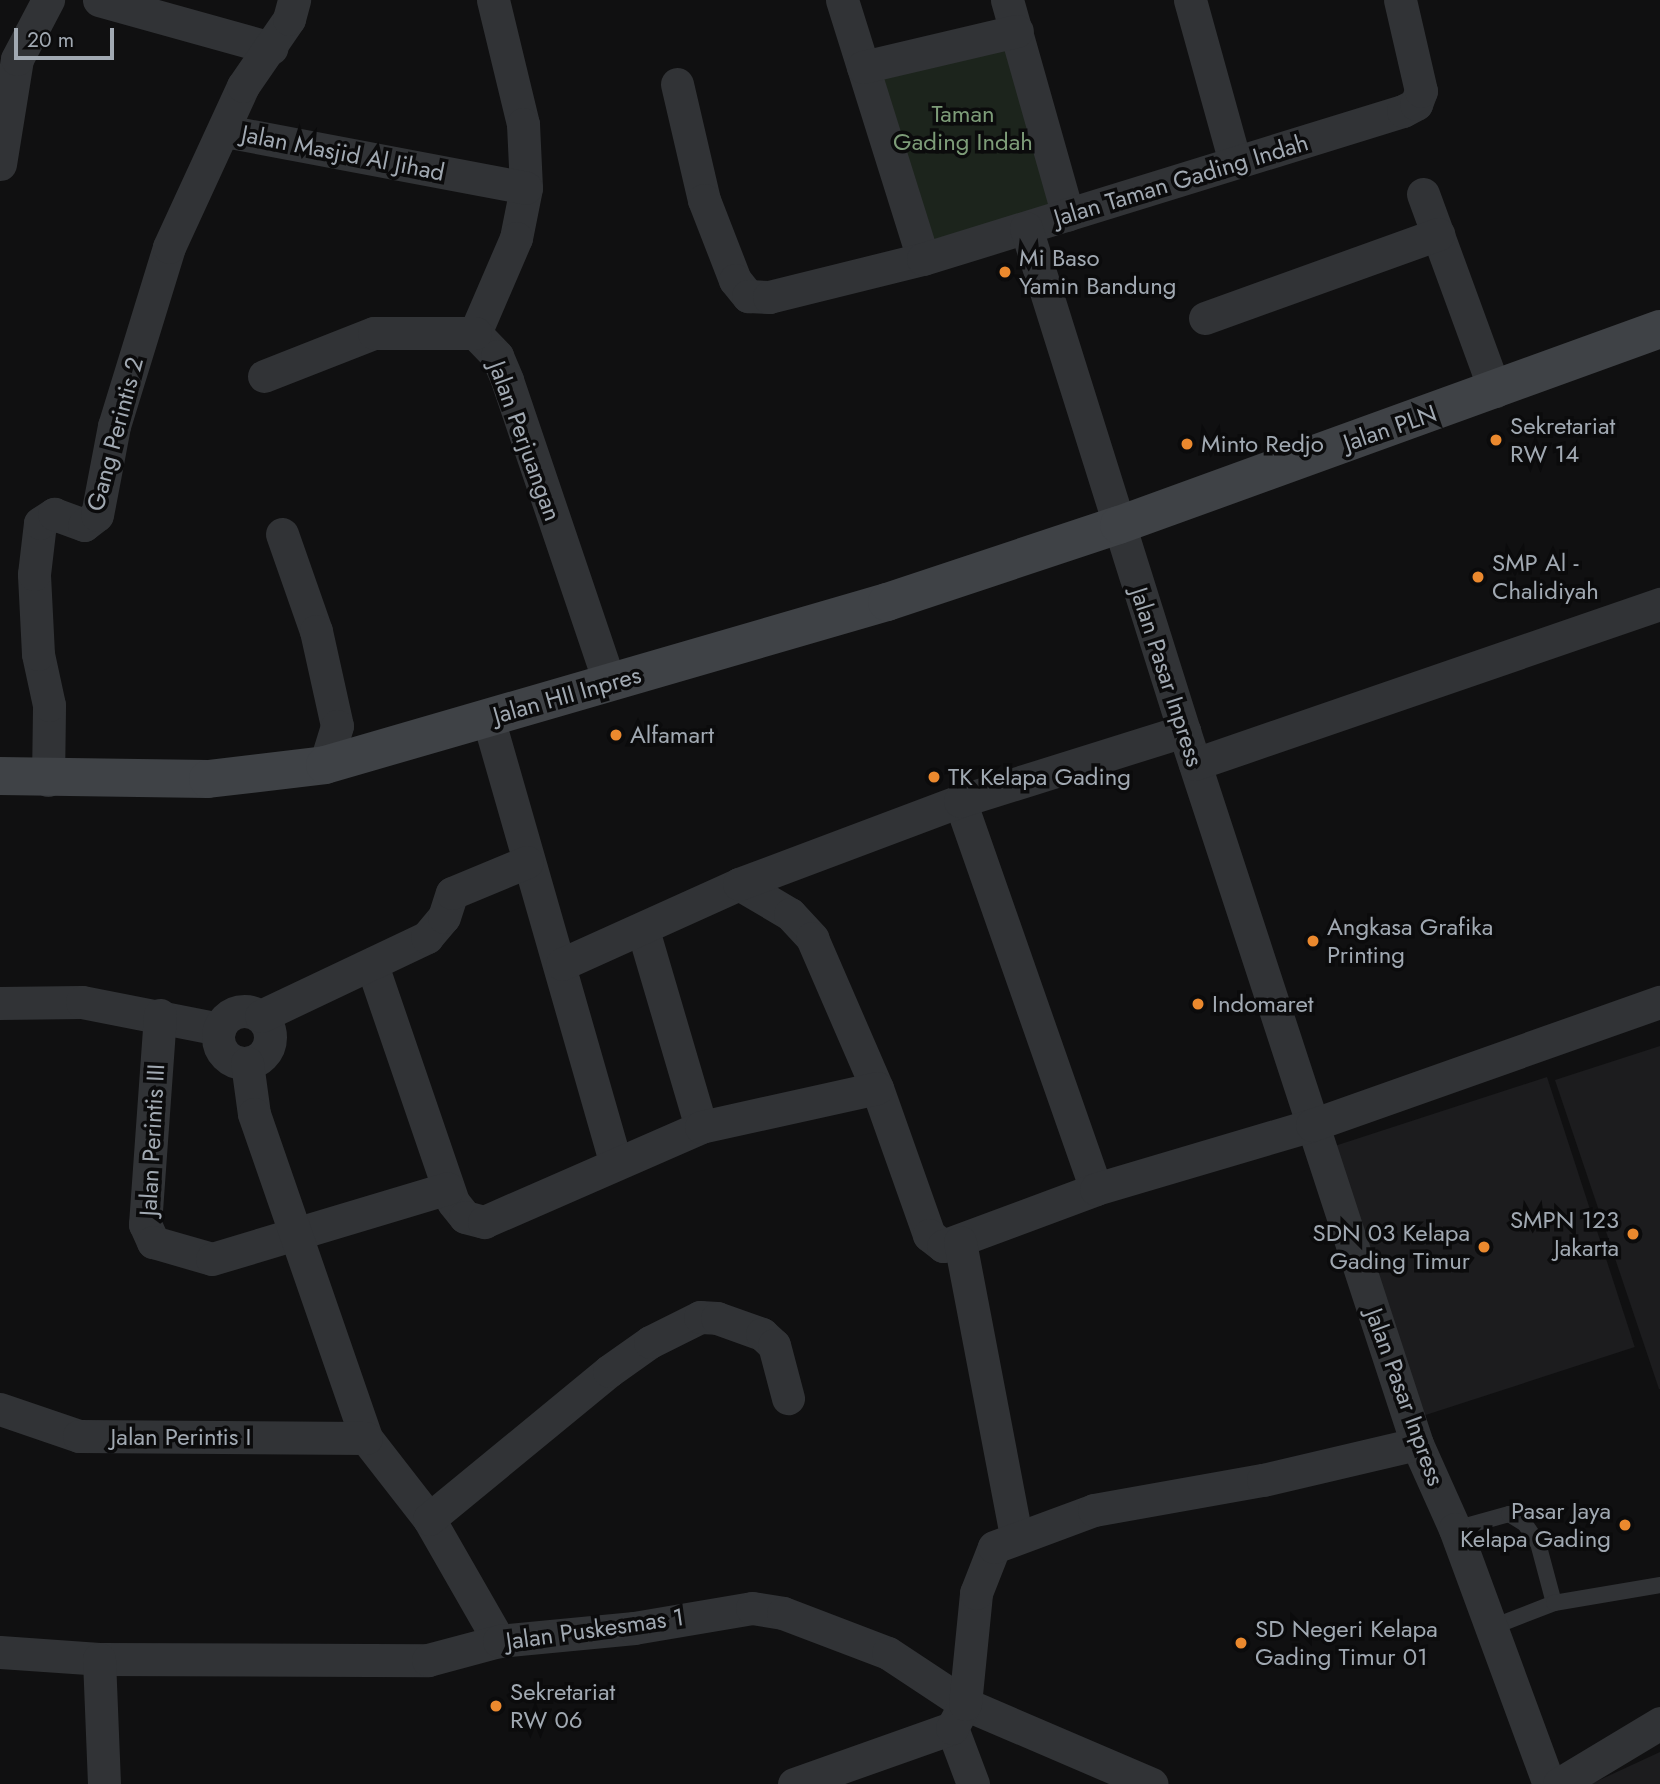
<!DOCTYPE html>
<html>
<head>
<meta charset="utf-8">
<style>
	body { margin:0 }
	#map { position:relative; width:1660px; height:1784px; overflow:hidden; background:#101011; font-family:Jost,sans-serif }
	div>[style] { position:absolute }
	[style*='--x'] { left:calc(var(--x)*1px); top:calc(var(--y)*1px); width:calc(var(--w)*1px); rotate:calc(var(--a)*1deg) }
	.built>* { inset:0; background:#1c1c1e; transform-origin:0 0 }
	.green>* { inset:0; background:#1c241c; transform-origin:0 0 }
	.lane>* { height:16px; margin:-8px; padding:0 8px; transform-origin:8px; border-radius:8px; background:#313336 }
	.street>* { height:33px; margin:-16.5px; padding:0 16.5px; transform-origin:16.5px; border-radius:16.5px; background:#313336 }
	.street>.ring { margin:-16.5px; padding:0; box-sizing:content-box; background:none; border:33px solid #313336; border-radius:50% }
	.secondary>* { height:38px; margin:-19px; padding:0 19px; transform-origin:19px; border-radius:19px; background:#3f4246 }
	.dots>* { width:19px; height:19px; translate:-50% -50%; box-sizing:border-box; border:4px solid #0b0b0c; border-radius:50% }
	span { translate:-50% -50%; white-space:nowrap; text-align:center; line-height:1.15; -webkit-text-stroke:7px #0b0b0c; paint-order:stroke }
	.park-label { font-size:24px; color:#7d9c78 }
	.street-label { font-size:24px; color:#a1a9b2 }
	.poi-label { font-size:24px; color:#a1a9b2 }
	.left { translate:0 -50%; text-align:left }
	.right { translate:-100% -50%; text-align:right }
	.scale { position:absolute; left:14px; top:28px; width:100px; height:32px; box-sizing:border-box; border:4px solid #a1a9b2; border-top:0; padding-left:9px; font-size:21px; line-height:24px; white-space:nowrap; color:#a1a9b2; -webkit-text-stroke:5px #0b0b0c; paint-order:stroke }
</style>
</head>
<body>
<div id="map">
	<div class="built">
		<div style="clip-path:polygon(1660px 1046px,1660px 1389px,1659px 1389px,1555px 1080px)"></div>
		<div style="left:1547px;top:1077px;width:284px;height:224px;rotate:72deg"></div>
		<div style="clip-path:polygon(1660px 1752px,1660px 1784px,1593px 1784px,1593px 1783px)"></div>
	</div>
	<div class="green">
		<div style="left:1010px;top:42px;width:171px;height:137px;rotate:75deg"></div>
	</div>
	<div class="lane">
		<div style="--x:1455;--y:1529;--w:56;--a:-15.5"></div>
		<div style="--x:1509;--y:1514;--w:19;--a:32"></div>
		<div style="--x:1525;--y:1524;--w:23;--a:56"></div>
		<div style="--x:1538;--y:1543;--w:62;--a:75.1"></div>
		<div style="--x:1490;--y:1628;--w:69;--a:-21.3"></div>
		<div style="--x:1554;--y:1603;--w:108;--a:-9.6"></div>
	</div>
	<div class="street">
		<div style="--x:99;--y:0;--w:179;--a:15.6"></div>
		<div style="--x:493;--y:0;--w:128;--a:76.4"></div>
		<div style="--x:523;--y:124;--w:64;--a:87.3"></div>
		<div style="--x:526;--y:188;--w:51;--a:101.3"></div>
		<div style="--x:516;--y:238;--w:103;--a:113.3"></div>
		<div style="--x:475;--y:333;--w:32;--a:46"></div>
		<div style="--x:497;--y:356;--w:26;--a:67"></div>
		<div style="--x:507;--y:380;--w:319;--a:71.3"></div>
		<div style="--x:842;--y:0;--w:271;--a:72.6"></div>
		<div style="--x:1007;--y:0;--w:223;--a:74.2"></div>
		<div style="--x:1190;--y:0;--w:168;--a:74.5"></div>
		<div style="--x:863;--y:67;--w:158;--a:-13.2"></div>
		<div style="--x:677;--y:84;--w:119;--a:76.9"></div>
		<div style="--x:704;--y:200;--w:86;--a:68.8"></div>
		<div style="--x:735;--y:280;--w:21;--a:51"></div>
		<div style="--x:748;--y:296;--w:21;--a:3"></div>
		<div style="--x:769;--y:297;--w:159;--a:-13.9"></div>
		<div style="--x:923;--y:259;--w:502;--a:-17.14"></div>
		<div style="--x:1403;--y:111;--w:15;--a:-28"></div>
		<div style="--x:1416;--y:104;--w:14;--a:-69"></div>
		<div style="--x:1421;--y:91;--w:93;--a:-103"></div>
		<div style="--x:225;--y:131;--w:306;--a:10.7"></div>
		<div style="--x:0;--y:164;--w:106;--a:-80.8"></div>
		<div style="--x:17;--y:59;--w:67;--a:-62.3"></div>
		<div style="--x:1423;--y:194;--w:210;--a:69.9"></div>
		<div style="--x:1026;--y:228;--w:527;--a:72.56"></div>
		<div style="--x:1184;--y:731;--w:750;--a:71.9"></div>
		<div style="--x:1417;--y:1444;--w:93;--a:65.9"></div>
		<div style="--x:1455;--y:1529;--w:272;--a:69.8"></div>
		<div style="--x:1205;--y:318;--w:248;--a:-19.8"></div>
		<div style="--x:264;--y:376;--w:118;--a:-21.4"></div>
		<div style="--x:374;--y:333;--w:101;--a:0"></div>
		<div style="--x:282;--y:534;--w:103;--a:70.7"></div>
		<div style="--x:316;--y:631;--w:97;--a:77.5"></div>
		<div style="--x:337;--y:726;--w:41;--a:107.1"></div>
		<div style="--x:488;--y:718;--w:462;--a:74"></div>
		<div style="--x:1195;--y:764;--w:492;--a:-19"></div>
		<div style="--x:48;--y:780;--w:75;--a:-89.2"></div>
		<div style="--x:49;--y:705;--w:52;--a:-102.2"></div>
		<div style="--x:38;--y:654;--w:80;--a:-92.9"></div>
		<div style="--x:34;--y:574;--w:51;--a:-83.3"></div>
		<div style="--x:40;--y:523;--w:17;--a:-33"></div>
		<div style="--x:54;--y:514;--w:32;--a:20"></div>
		<div style="--x:84;--y:525;--w:16;--a:-38"></div>
		<div style="--x:97;--y:515;--w:91;--a:-79.2"></div>
		<div style="--x:114;--y:426;--w:187;--a:-72.9"></div>
		<div style="--x:169;--y:247;--w:177;--a:-65.3"></div>
		<div style="--x:243;--y:86;--w:81;--a:-55.5"></div>
		<div style="--x:289;--y:19;--w:20;--a:-75"></div>
		<div style="--x:960;--y:801;--w:411;--a:70.7"></div>
		<div style="--x:739;--y:884;--w:59;--a:30.5"></div>
		<div style="--x:790;--y:914;--w:33;--a:47"></div>
		<div style="--x:812;--y:938;--w:163;--a:66.6"></div>
		<div style="--x:877;--y:1088;--w:156;--a:70.5"></div>
		<div style="--x:929;--y:1235;--w:18;--a:38"></div>
		<div style="--x:943;--y:1246;--w:163;--a:-20.4"></div>
		<div style="--x:1096;--y:1189;--w:225;--a:-16.5"></div>
		<div style="--x:1312;--y:1125;--w:369;--a:-19.5"></div>
		<div style="--x:643;--y:930;--w:205;--a:73.6"></div>
		<div style="--x:562;--y:964;--w:194;--a:-24.3"></div>
		<div style="--x:739;--y:884;--w:236;--a:-20.6"></div>
		<div style="--x:960;--y:801;--w:235;--a:-17.4"></div>
		<div style="--x:372;--y:965;--w:250;--a:71.1"></div>
		<div style="--x:453;--y:1202;--w:19;--a:51"></div>
		<div style="--x:465;--y:1217;--w:20;--a:15"></div>
		<div style="--x:484;--y:1222;--w:237;--a:-23.6"></div>
		<div style="--x:701;--y:1127;--w:180;--a:-12.5"></div>
		<div style="--x:0;--y:1003;--w:82;--a:-0.7"></div>
		<div style="--x:82;--y:1002;--w:140;--a:11.1"></div>
		<div class="ring" style="left:218px;top:1011px;width:19px;height:19px"></div>
		<div style="--x:160;--y:1015;--w:210;--a:94.1"></div>
		<div style="--x:145;--y:1224;--w:20;--a:66"></div>
		<div style="--x:153;--y:1242;--w:61;--a:16.1"></div>
		<div style="--x:212;--y:1259;--w:246;--a:-16.7"></div>
		<div style="--x:261;--y:1016;--w:184;--a:-25.4"></div>
		<div style="--x:427;--y:937;--w:26;--a:-50"></div>
		<div style="--x:444;--y:917;--w:25;--a:-72"></div>
		<div style="--x:452;--y:893;--w:81;--a:-22.5"></div>
		<div style="--x:247;--y:1063;--w:51;--a:82.2"></div>
		<div style="--x:254;--y:1114;--w:343;--a:70.9"></div>
		<div style="--x:366;--y:1438;--w:103;--a:52.1"></div>
		<div style="--x:429;--y:1519;--w:141;--a:60.2"></div>
		<div style="--x:960;--y:1242;--w:299;--a:79.2"></div>
		<div style="--x:0;--y:1409;--w:83;--a:18.9"></div>
		<div style="--x:79;--y:1436;--w:287;--a:0.4"></div>
		<div style="--x:429;--y:1519;--w:233;--a:-39.4"></div>
		<div style="--x:609;--y:1371;--w:50;--a:-35.3"></div>
		<div style="--x:650;--y:1342;--w:56;--a:-26.6"></div>
		<div style="--x:700;--y:1317;--w:17;--a:3"></div>
		<div style="--x:717;--y:1318;--w:48;--a:19.6"></div>
		<div style="--x:762;--y:1334;--w:16;--a:43"></div>
		<div style="--x:774;--y:1345;--w:55;--a:75.2"></div>
		<div style="--x:0;--y:1652;--w:99;--a:4"></div>
		<div style="--x:99;--y:1659;--w:329;--a:0.2"></div>
		<div style="--x:428;--y:1660;--w:73;--a:-15"></div>
		<div style="--x:499;--y:1641;--w:136;--a:-5.5"></div>
		<div style="--x:634;--y:1628;--w:120;--a:-9.6"></div>
		<div style="--x:752;--y:1608;--w:31;--a:9"></div>
		<div style="--x:783;--y:1613;--w:112;--a:20.9"></div>
		<div style="--x:888;--y:1653;--w:92;--a:33.5"></div>
		<div style="--x:965;--y:1704;--w:203;--a:23.2"></div>
		<div style="--x:99;--y:1659;--w:125;--a:87.7"></div>
		<div style="--x:952;--y:1728;--w:60;--a:69.4"></div>
		<div style="--x:794;--y:1784;--w:168;--a:-19.5"></div>
		<div style="--x:952;--y:1728;--w:27;--a:-62"></div>
		<div style="--x:965;--y:1704;--w:112;--a:-84.3"></div>
		<div style="--x:976;--y:1593;--w:49;--a:-68.6"></div>
		<div style="--x:994;--y:1547;--w:107;--a:-20.3"></div>
		<div style="--x:1094;--y:1510;--w:172;--a:-10.1"></div>
		<div style="--x:1263;--y:1480;--w:158;--a:-13.2"></div>
		<div style="--x:1559;--y:1784;--w:118;--a:-31.1"></div>
	</div>
	<div class="secondary">
		<div style="--x:0;--y:776;--w:208;--a:0.8"></div>
		<div style="--x:208;--y:779;--w:118;--a:-6.8"></div>
		<div style="--x:325;--y:765;--w:585;--a:-16.17"></div>
		<div style="--x:887;--y:602;--w:244;--a:-18.4"></div>
		<div style="--x:1119;--y:525;--w:575;--a:-19.92"></div>
	</div>
	<div class="dots">
		<div style="left:1005px;top:272px;background:#eb892e"></div>
		<div style="left:1496px;top:440px;background:#eb892e"></div>
		<div style="left:1187px;top:444px;background:#eb892e"></div>
		<div style="left:1478px;top:577px;background:#eb892e"></div>
		<div style="left:616px;top:735px;background:#eb892e"></div>
		<div style="left:934px;top:777px;background:#eb892e"></div>
		<div style="left:1313px;top:941px;background:#eb892e"></div>
		<div style="left:1198px;top:1004px;background:#eb892e"></div>
		<div style="left:1633px;top:1234px;background:#eb892e"></div>
		<div style="left:1484px;top:1247px;background:#eb892e"></div>
		<div style="left:1625px;top:1525px;background:#eb892e"></div>
		<div style="left:1241px;top:1643px;background:#eb892e"></div>
		<div style="left:496px;top:1706px;background:#eb892e"></div>
	</div>
	<div class="park-label">
		<span style="left:963px;top:128px">Taman<br>Gading Indah</span>
	</div>
	<div class="street-label">
		<span style="left:343px;top:153px;rotate:11deg">Jalan Masjid Al Jihad</span>
		<span style="left:1181px;top:180px;rotate:-17deg">Jalan Taman Gading Indah</span>
		<span style="left:1390px;top:428px;rotate:-19deg">Jalan PLN</span>
		<span style="left:115px;top:434px;rotate:-75deg">Gang Perintis 2</span>
		<span style="left:525px;top:441px;rotate:70deg">Jalan Perjuangan</span>
		<span style="left:1167px;top:677px;rotate:72deg">Jalan Pasar Inpress</span>
		<span style="left:567px;top:695px;rotate:-16deg">Jalan HII Inpres</span>
		<span style="left:152px;top:1140px;rotate:-87deg">Jalan Perintis III</span>
		<span style="left:1405px;top:1397px;rotate:70deg">Jalan Pasar Inpress</span>
		<span style="left:181px;top:1437px">Jalan Perintis I</span>
		<span style="left:595px;top:1629px;rotate:-8deg">Jalan Puskesmas 1</span>
	</div>
	<div class="poi-label">
		<span class="left" style="left:1019px;top:272px">Mi Baso<br>Yamin Bandung</span>
		<span class="left" style="left:1510px;top:440px">Sekretariat<br>RW 14</span>
		<span class="left" style="left:1201px;top:444px">Minto Redjo</span>
		<span class="left" style="left:1492px;top:577px">SMP Al -<br>Chalidiyah</span>
		<span class="left" style="left:630px;top:735px">Alfamart</span>
		<span class="left" style="left:948px;top:777px">TK Kelapa Gading</span>
		<span class="left" style="left:1327px;top:941px">Angkasa Grafika<br>Printing</span>
		<span class="left" style="left:1212px;top:1004px">Indomaret</span>
		<span class="right" style="left:1619px;top:1234px">SMPN 123<br>Jakarta</span>
		<span class="right" style="left:1470px;top:1247px">SDN 03 Kelapa<br>Gading Timur</span>
		<span class="right" style="left:1611px;top:1525px">Pasar Jaya<br>Kelapa Gading</span>
		<span class="left" style="left:1255px;top:1643px">SD Negeri Kelapa<br>Gading Timur 01</span>
		<span class="left" style="left:510px;top:1706px">Sekretariat<br>RW 06</span>
	</div>
	<div class="scale">20 m</div>
</div>
</body>
</html>
